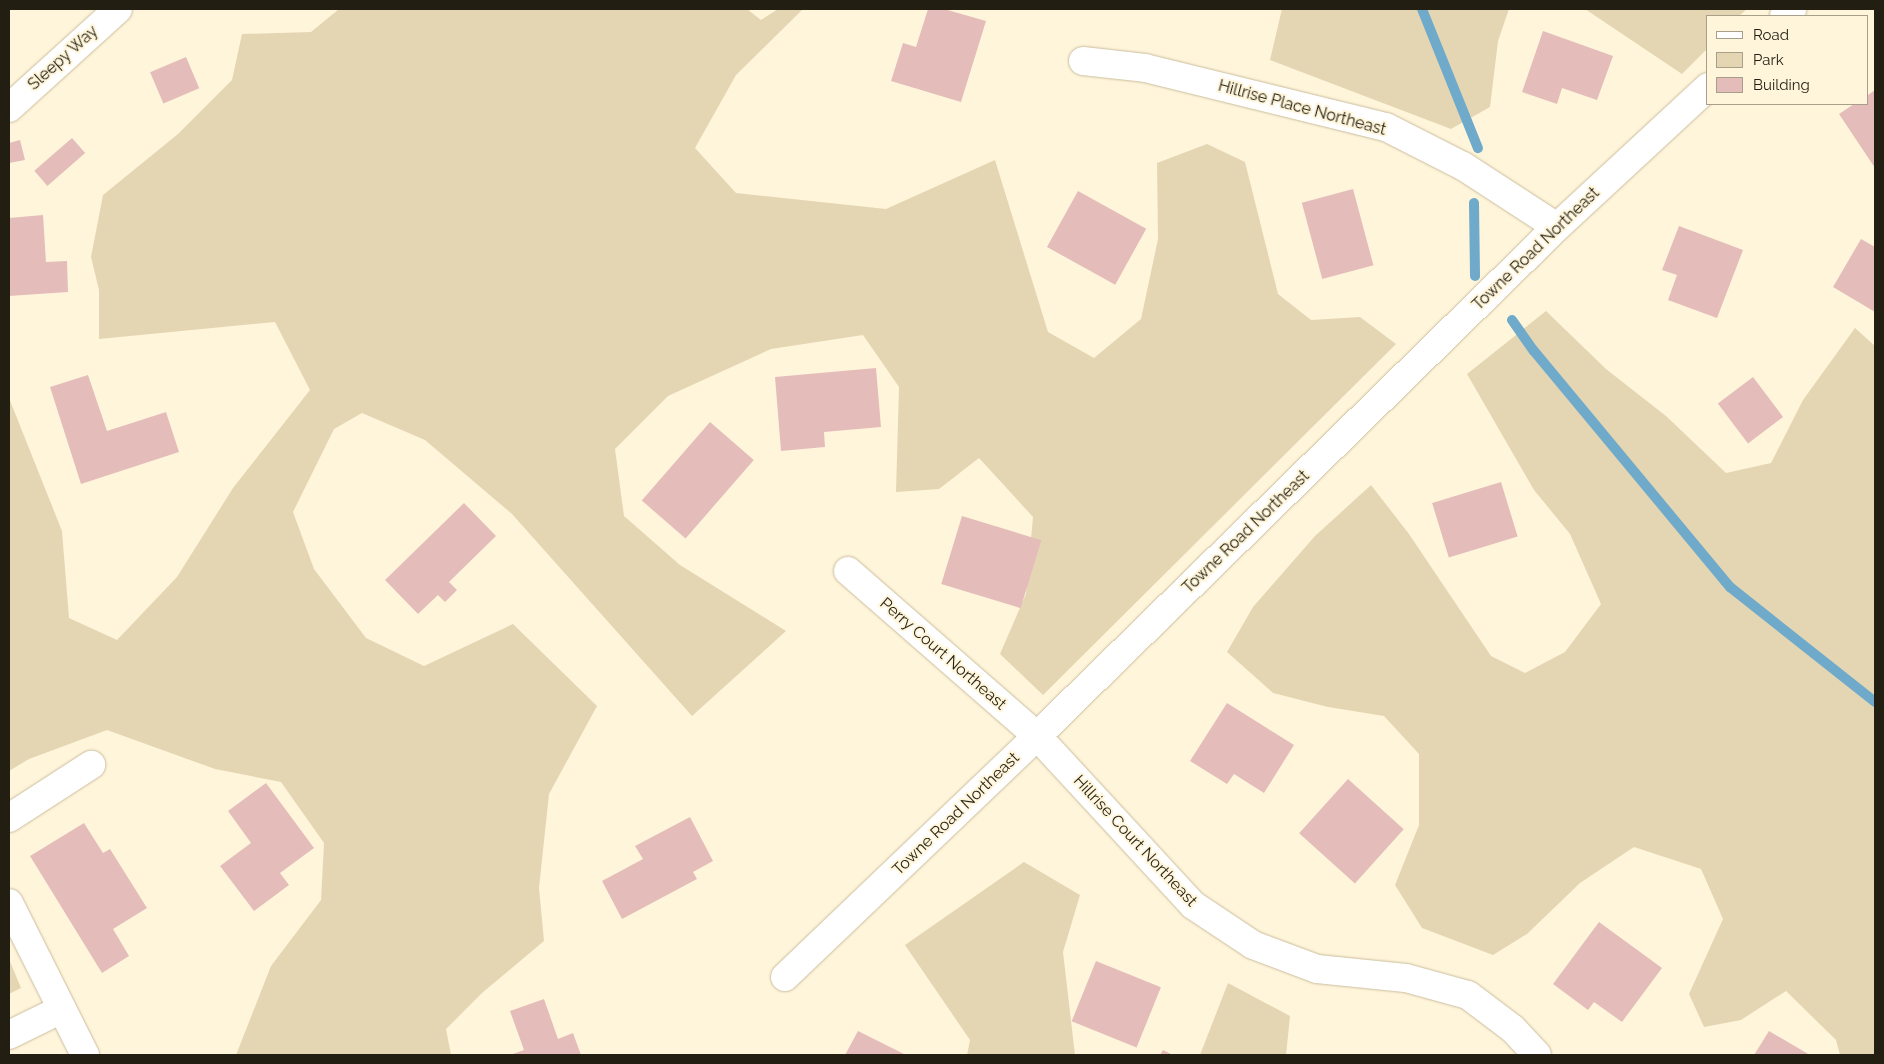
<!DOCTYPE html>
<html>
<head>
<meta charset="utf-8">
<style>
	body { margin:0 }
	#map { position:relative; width:1884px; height:1064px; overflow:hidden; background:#fff5da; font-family:Raleway,sans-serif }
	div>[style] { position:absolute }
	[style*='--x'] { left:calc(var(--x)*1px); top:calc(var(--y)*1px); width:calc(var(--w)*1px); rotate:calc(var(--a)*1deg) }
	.green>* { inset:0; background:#e4d6b3 }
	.stream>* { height:10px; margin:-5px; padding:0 5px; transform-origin:5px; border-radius:5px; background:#6faaca }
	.building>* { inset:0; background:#e4bdbb; transform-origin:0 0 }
	.roads { filter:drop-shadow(0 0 1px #cabd9e) drop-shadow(0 0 1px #cabd9e) }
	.street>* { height:28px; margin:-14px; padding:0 14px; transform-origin:14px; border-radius:14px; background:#fff }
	span { translate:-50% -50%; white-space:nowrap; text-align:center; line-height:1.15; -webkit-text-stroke:4px #fff5da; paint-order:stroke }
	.street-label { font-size:16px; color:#221e12 }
	.frame { position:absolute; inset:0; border:10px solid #221e12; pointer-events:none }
	.legend { position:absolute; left:1706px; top:15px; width:162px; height:90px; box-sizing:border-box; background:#fff5da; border:1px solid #a79f8a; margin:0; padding:6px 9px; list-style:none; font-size:15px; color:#221e12 }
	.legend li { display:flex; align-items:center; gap:10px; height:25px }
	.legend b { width:25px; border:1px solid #a79f8a }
</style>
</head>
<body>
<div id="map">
	<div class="green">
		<div style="clip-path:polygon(339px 9px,747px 9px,761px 20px,778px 9px,803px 9px,736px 75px,695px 148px,736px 193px,886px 209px,995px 160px,1048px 332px,1094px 358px,1141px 319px,1158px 239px,1157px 163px,1207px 144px,1245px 162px,1278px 294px,1311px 320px,1360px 317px,1396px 344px,1043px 695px,1000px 654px,1026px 594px,1033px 517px,979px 458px,939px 489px,896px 492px,899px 387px,863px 335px,771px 349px,668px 396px,615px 449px,624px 516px,680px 565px,786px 631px,692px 716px,512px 514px,425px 440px,362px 413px,334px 429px,293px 512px,314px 569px,366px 638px,424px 666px,513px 624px,597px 706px,549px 794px,539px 888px,544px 941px,482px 993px,446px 1029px,451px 1055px,236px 1055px,271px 966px,321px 900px,324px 843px,281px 782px,215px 769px,107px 730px,29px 759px,9px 771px,9px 398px,62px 531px,69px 618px,117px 640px,177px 577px,233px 488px,310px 390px,275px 322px,99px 339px,99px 290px,91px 257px,103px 195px,178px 134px,232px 80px,242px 34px,311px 32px)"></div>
		<div style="clip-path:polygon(1282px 9px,1509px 9px,1498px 41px,1490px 107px,1451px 129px,1270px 60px)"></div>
		<div style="clip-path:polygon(1585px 9px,1747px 9px,1739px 16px,1708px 16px,1708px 48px,1682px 74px)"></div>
		<div style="clip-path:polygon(1546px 311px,1606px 369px,1666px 416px,1726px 473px,1771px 463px,1803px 400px,1855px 328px,1875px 346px,1875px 1055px,1840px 1055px,1836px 1040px,1786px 991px,1741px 1020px,1704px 1027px,1689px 994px,1723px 919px,1701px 869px,1634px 847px,1580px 883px,1527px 934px,1493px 955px,1422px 928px,1395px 885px,1419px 825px,1419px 754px,1384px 716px,1328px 707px,1273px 693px,1227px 652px,1253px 607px,1315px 536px,1371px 485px,1409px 534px,1491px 656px,1525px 673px,1565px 652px,1601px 604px,1570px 534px,1534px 490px,1467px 374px)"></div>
		<div style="clip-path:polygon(1024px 862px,1080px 895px,1063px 952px,1075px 1055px,967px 1055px,970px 1040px,905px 945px)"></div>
		<div style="clip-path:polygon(9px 959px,21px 988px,9px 994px)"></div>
		<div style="clip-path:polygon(1228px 983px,1290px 1016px,1286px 1055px,1200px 1055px)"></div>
	</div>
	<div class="stream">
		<div style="--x:1422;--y:9;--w:150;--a:68.1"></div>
		<div style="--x:1474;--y:203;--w:73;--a:89.2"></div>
		<div style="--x:1512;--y:320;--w:38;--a:55"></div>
		<div style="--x:1534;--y:351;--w:307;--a:50.3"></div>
		<div style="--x:1730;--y:587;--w:185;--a:38.4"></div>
	</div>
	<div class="building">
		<div style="clip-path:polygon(928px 9px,944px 9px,986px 21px,961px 102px,891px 81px,903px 43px,916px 47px)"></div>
		<div style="clip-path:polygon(1543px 31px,1613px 56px,1597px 100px,1562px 88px,1557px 104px,1522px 92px)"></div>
		<div style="left:186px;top:57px;width:34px;height:39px;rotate:67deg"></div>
		<div style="clip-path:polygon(1875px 90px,1875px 168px,1839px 114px,1854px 104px,1868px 104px,1868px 95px)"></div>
		<div style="left:72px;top:138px;width:20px;height:50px;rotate:49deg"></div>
		<div style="clip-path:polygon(20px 140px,25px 160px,9px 163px,9px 143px)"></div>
		<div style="left:1353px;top:189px;width:79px;height:53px;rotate:75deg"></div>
		<div style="left:1078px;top:191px;width:78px;height:64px;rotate:29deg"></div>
		<div style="clip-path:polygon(43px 215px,46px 262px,67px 261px,68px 292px,9px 296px,9px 218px)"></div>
		<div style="clip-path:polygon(1679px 226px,1743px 250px,1717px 318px,1668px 300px,1677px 275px,1662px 270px)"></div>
		<div style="clip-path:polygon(1861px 239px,1875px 247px,1875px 312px,1833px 287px)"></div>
		<div style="clip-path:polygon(876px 368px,881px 427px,824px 432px,825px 447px,781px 451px,775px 377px)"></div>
		<div style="clip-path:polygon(88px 375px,107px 431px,166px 412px,179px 452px,81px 484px,50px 387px)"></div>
		<div style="left:1753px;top:377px;width:50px;height:44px;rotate:53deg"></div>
		<div style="left:710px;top:422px;width:58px;height:104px;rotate:41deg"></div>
		<div style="left:1501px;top:482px;width:57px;height:72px;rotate:73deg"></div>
		<div style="clip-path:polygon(464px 503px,496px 536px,449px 582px,457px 590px,445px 602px,438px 595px,418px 614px,385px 580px)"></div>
		<div style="left:962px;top:516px;width:83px;height:71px;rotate:17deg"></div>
		<div style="clip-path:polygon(1227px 703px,1294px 745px,1264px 793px,1234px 774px,1227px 784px,1190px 761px)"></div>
		<div style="left:1348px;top:779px;width:75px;height:73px;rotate:42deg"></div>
		<div style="clip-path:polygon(266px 783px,314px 848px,280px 873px,289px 885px,254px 911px,220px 866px,251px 843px,228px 811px)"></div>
		<div style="clip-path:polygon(690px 817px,713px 861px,693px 872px,697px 879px,622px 919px,602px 881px,643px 859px,635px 846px)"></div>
		<div style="clip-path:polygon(84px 823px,103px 853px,110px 849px,147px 908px,113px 929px,129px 956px,102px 973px,30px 856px)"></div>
		<div style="clip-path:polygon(1599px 922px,1662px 968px,1622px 1022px,1594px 1002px,1588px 1010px,1553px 984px)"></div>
		<div style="left:1096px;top:961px;width:70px;height:65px;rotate:22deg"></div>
		<div style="clip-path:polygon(544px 999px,558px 1039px,573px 1033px,581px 1055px,510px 1055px,524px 1050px,510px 1011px)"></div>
		<div style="clip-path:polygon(858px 1031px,906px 1055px,845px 1055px)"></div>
		<div style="clip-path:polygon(1769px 1031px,1810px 1055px,1754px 1055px)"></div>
		<div style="clip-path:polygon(1163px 1050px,1173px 1055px,1160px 1055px)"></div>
	</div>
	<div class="roads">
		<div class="street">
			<div style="--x:1784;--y:16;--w:11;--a:-41"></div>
			<div style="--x:1083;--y:61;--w:62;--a:6.4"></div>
			<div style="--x:1145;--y:68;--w:248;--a:13.8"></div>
			<div style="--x:1386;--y:127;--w:86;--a:26.9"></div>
			<div style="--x:1463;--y:166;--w:112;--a:33"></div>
			<div style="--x:9;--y:108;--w:147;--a:-42.2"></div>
			<div style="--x:848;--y:571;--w:251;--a:41.1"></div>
			<div style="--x:1037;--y:736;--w:230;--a:47.3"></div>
			<div style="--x:1193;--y:905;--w:72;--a:33.7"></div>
			<div style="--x:1253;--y:945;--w:68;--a:20.6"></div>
			<div style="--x:1317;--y:969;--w:89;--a:5.8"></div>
			<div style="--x:1406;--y:978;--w:64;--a:15.3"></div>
			<div style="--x:1468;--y:995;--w:56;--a:37.1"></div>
			<div style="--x:1513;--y:1029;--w:35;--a:47"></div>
			<div style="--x:9;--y:818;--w:98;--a:-32.9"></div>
			<div style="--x:9;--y:903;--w:170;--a:63.4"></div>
			<div style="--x:785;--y:977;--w:349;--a:-43.7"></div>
			<div style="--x:1037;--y:736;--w:728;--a:-44.39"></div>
			<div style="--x:1557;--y:227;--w:206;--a:-42.8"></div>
			<div style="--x:9;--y:1035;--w:59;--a:-26.1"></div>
		</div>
	</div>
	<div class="street-label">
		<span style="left:63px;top:58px;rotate:-42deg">Sleepy Way</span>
		<span style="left:1302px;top:108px;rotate:15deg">Hillrise Place Northeast</span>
		<span style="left:1536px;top:249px;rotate:-44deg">Towne Road Northeast</span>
		<span style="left:1246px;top:532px;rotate:-44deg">Towne Road Northeast</span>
		<span style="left:943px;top:654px;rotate:41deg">Perry Court Northeast</span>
		<span style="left:956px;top:814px;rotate:-44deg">Towne Road Northeast</span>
		<span style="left:1135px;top:841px;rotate:47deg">Hillrise Court Northeast</span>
	</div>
	<div class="frame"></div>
	<ul class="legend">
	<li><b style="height:6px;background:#fff"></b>Road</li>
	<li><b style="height:14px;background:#e4d6b3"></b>Park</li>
	<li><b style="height:14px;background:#e4bdbb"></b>Building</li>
	</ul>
</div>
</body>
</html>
